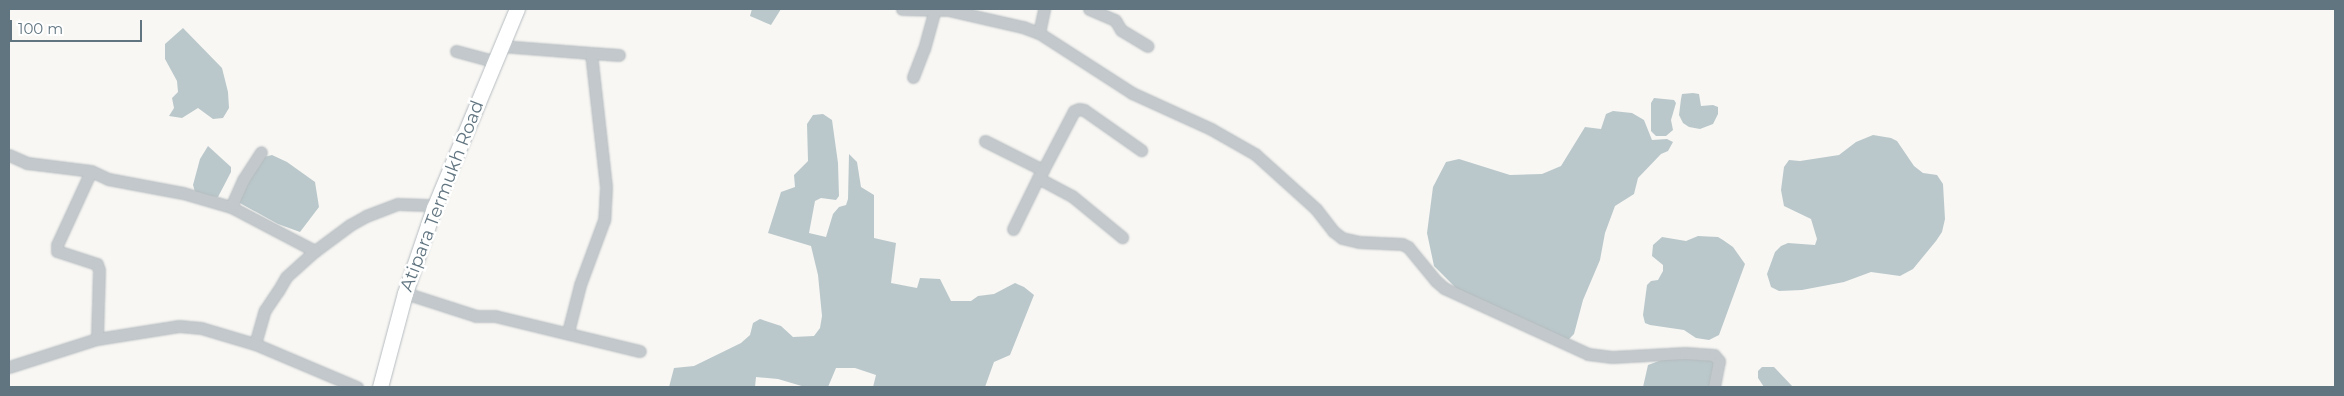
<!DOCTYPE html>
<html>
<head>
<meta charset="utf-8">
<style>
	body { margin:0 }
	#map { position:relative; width:2344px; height:396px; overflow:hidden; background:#f8f7f4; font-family:Montserrat,sans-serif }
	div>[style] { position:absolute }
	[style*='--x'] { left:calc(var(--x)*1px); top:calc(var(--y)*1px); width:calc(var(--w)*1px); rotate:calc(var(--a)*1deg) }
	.water>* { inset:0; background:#bac8cb }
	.roads { filter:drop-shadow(0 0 1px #b5bbbf) drop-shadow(0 0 1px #b5bbbf) }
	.minor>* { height:11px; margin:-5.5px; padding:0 5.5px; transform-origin:5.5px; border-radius:5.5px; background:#c2c8cb }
	.secondary>* { height:15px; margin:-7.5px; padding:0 7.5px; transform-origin:7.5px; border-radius:7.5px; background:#fff }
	span { translate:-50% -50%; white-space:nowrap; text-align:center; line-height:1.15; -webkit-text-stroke:5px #fff; paint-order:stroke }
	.street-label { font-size:18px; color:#617581 }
	.frame { position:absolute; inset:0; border:10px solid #617581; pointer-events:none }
	.scale { position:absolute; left:10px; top:20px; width:132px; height:22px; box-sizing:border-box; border:2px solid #617581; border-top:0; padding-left:6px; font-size:15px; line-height:18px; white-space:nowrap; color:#617581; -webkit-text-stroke:4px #fff; paint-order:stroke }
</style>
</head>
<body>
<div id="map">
	<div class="water">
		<div style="clip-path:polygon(752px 9px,781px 9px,771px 25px,750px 16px)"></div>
		<div style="clip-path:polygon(183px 28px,222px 68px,228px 92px,229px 108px,223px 118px,213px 119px,198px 108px,182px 118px,169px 116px,174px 108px,172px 98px,178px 92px,177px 81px,165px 59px,165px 44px)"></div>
		<div style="clip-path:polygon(1693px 93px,1699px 94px,1701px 106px,1713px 105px,1718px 107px,1718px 114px,1713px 124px,1700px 129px,1689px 127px,1683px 123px,1679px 115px,1681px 99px,1682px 94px)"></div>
		<div style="clip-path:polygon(1654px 98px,1674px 100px,1676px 103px,1671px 120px,1673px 130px,1666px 136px,1656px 136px,1651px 131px,1651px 103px)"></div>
		<div style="clip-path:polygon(1613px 111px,1632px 113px,1644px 120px,1652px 140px,1667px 139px,1673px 142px,1668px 151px,1661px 154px,1638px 178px,1634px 194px,1615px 206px,1605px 233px,1600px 260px,1583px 300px,1574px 334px,1569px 339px,1563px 340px,1460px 292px,1434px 266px,1427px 233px,1433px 187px,1446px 162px,1459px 159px,1510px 175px,1542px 174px,1561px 166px,1585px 127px,1601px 129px,1606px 114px)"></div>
		<div style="clip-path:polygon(823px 114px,832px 120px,838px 163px,839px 196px,836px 200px,821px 198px,815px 201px,809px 233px,826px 237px,833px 214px,839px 207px,846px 205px,848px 199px,849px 154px,857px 162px,861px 187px,874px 195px,874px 238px,896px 243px,891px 283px,917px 288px,920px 278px,940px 279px,951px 301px,971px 301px,978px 296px,994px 294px,1015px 283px,1024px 287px,1034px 295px,1010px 355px,994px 362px,985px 387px,873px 387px,876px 375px,855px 368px,836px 368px,828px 387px,805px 387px,778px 379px,756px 377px,755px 387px,669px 387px,674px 368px,694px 366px,741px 343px,750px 335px,753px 323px,760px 319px,781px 326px,793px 337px,814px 336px,820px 328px,822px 316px,818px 275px,811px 246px,768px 233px,781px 192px,795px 187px,794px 175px,808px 161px,807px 124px,813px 115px)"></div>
		<div style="clip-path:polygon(1873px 135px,1891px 138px,1897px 141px,1914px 166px,1923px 173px,1937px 175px,1943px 184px,1945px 219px,1942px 232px,1936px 241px,1913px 269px,1900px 276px,1871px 272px,1844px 282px,1802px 290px,1779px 291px,1771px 287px,1767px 274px,1775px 252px,1781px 246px,1788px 243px,1815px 245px,1817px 239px,1811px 219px,1784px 206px,1781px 190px,1784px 167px,1789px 160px,1800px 161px,1839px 155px,1856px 142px)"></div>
		<div style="clip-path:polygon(208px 146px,231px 167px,231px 172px,218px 197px,196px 195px,193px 185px,200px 159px)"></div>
		<div style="clip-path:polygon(272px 155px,287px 162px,315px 182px,319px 207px,300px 232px,278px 224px,238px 202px,257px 166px,264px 157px)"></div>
		<div style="clip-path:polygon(1698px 236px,1718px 237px,1723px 240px,1733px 247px,1745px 264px,1719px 335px,1709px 340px,1696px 338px,1684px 330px,1650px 325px,1645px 323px,1643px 315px,1647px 285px,1651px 281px,1658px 280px,1663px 271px,1663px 265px,1652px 256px,1653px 245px,1662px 237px,1686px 241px)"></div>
		<div style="clip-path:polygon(1667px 358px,1707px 358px,1714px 362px,1711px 387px,1643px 387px,1648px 365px)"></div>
		<div style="clip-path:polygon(1762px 367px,1774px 367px,1793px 387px,1764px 387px,1758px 378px,1758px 371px)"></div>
	</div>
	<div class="roads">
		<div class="minor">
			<div style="--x:902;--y:9;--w:46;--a:1.2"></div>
			<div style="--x:948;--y:10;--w:77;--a:12.8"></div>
			<div style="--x:1023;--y:27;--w:17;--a:21"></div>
			<div style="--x:1039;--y:33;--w:111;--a:32.8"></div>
			<div style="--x:1132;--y:93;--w:87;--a:24.5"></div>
			<div style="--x:1211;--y:129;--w:51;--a:29.6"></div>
			<div style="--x:1255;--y:154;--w:82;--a:42"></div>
			<div style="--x:1316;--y:209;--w:28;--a:52"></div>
			<div style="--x:1333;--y:231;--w:11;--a:38"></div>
			<div style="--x:1342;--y:238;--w:17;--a:13"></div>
			<div style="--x:1359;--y:242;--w:43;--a:2.7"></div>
			<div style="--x:1402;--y:244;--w:7;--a:27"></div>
			<div style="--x:1408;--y:247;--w:44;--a:50.5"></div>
			<div style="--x:1436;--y:281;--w:11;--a:41"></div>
			<div style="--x:1444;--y:288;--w:158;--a:24.6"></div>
			<div style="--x:1588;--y:354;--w:24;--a:7"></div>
			<div style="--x:1612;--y:357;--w:73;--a:-3.1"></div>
			<div style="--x:1685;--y:353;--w:29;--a:4"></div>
			<div style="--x:1714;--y:355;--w:8;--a:50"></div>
			<div style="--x:1719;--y:361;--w:26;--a:101"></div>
			<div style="--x:1089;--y:9;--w:28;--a:23"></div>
			<div style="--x:1115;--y:20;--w:12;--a:59"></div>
			<div style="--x:1121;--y:30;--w:31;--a:31"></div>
			<div style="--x:1039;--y:33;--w:25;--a:-78"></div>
			<div style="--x:501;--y:46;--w:90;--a:4.4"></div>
			<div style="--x:591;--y:53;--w:135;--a:83.6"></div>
			<div style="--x:606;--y:187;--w:33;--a:93"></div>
			<div style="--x:604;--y:220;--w:69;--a:110.3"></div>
			<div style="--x:580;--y:285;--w:49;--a:104.3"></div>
			<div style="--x:456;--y:51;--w:39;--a:15"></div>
			<div style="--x:591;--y:53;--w:28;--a:4"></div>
			<div style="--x:913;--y:77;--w:30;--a:-69"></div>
			<div style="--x:924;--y:49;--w:41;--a:-74.6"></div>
			<div style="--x:985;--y:141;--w:65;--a:26.6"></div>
			<div style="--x:1043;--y:170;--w:67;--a:-62.3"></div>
			<div style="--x:1074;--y:111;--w:5;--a:-22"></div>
			<div style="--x:1079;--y:109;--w:5;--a:11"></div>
			<div style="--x:1084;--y:110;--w:70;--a:35.1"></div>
			<div style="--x:9;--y:155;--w:20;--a:24"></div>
			<div style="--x:27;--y:163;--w:64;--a:7.1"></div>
			<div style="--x:91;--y:171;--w:19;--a:25"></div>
			<div style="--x:108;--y:179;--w:76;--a:10.6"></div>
			<div style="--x:183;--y:193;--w:50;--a:16.3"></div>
			<div style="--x:231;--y:207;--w:95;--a:27.6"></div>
			<div style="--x:315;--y:251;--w:44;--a:-36.6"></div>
			<div style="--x:350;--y:225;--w:18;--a:-29"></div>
			<div style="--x:366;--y:216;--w:34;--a:-21"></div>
			<div style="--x:398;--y:204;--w:29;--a:2"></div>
			<div style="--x:427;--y:205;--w:8;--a:23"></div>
			<div style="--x:1043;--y:170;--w:9;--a:122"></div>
			<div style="--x:1038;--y:178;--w:38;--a:28"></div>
			<div style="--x:1072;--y:196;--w:65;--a:39.4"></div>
			<div style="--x:91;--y:171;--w:81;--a:114.7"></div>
			<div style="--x:57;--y:245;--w:6;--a:90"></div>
			<div style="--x:57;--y:251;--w:42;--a:18"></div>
			<div style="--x:97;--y:264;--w:6;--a:72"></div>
			<div style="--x:99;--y:270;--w:69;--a:91.7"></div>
			<div style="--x:231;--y:207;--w:30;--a:-66"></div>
			<div style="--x:243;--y:180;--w:33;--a:-57"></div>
			<div style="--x:1013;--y:229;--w:57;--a:-63.9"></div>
			<div style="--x:405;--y:293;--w:75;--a:17.9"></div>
			<div style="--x:476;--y:316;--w:19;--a:0"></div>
			<div style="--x:495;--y:316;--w:149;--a:13.6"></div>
			<div style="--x:255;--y:344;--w:35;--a:-74"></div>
			<div style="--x:265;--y:310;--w:23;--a:-56"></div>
			<div style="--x:278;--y:291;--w:16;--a:-60"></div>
			<div style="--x:286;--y:277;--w:39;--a:-42"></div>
			<div style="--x:9;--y:367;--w:92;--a:-17.7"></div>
			<div style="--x:97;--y:339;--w:83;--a:-9"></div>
			<div style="--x:179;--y:326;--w:22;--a:5"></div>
			<div style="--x:201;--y:328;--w:56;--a:16.5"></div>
			<div style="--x:255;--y:344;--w:111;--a:22.9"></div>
		</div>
		<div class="secondary">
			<div style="--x:380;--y:387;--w:97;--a:-75.1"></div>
			<div style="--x:405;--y:293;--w:90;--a:-71.2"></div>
			<div style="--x:434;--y:208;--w:216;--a:-67.4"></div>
		</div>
	</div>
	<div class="street-label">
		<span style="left:442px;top:196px;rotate:-69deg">Atipara Termukh Road</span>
	</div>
	<div class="frame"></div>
	<div class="scale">100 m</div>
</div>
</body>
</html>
